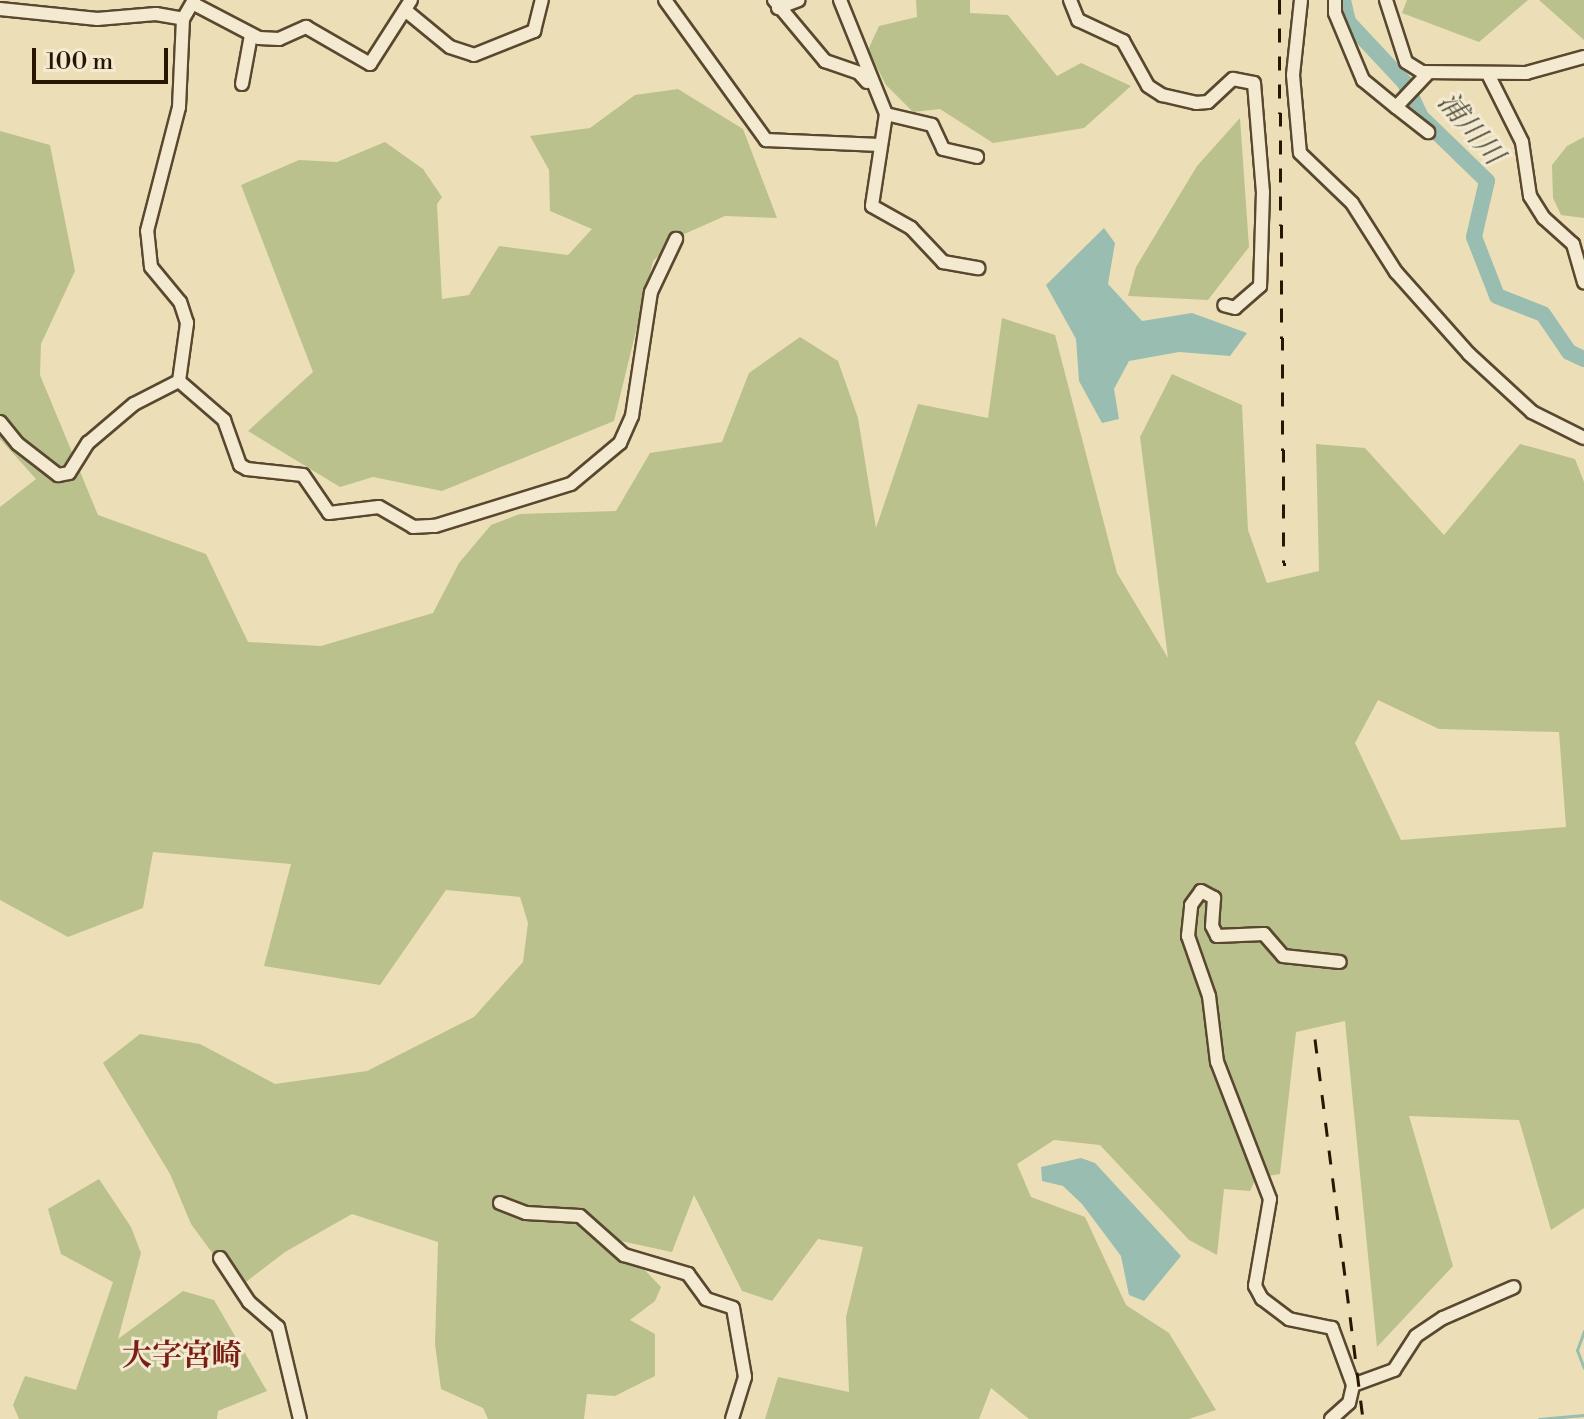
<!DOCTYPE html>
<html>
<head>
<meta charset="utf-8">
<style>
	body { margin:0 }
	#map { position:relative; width:1584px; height:1419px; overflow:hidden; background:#ecdfb8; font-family:"Libre Bodoni","Noto Serif JP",serif }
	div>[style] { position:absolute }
	.green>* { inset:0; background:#bac18d }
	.water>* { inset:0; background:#99bdb0 }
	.stream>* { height:3px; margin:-1.5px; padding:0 1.5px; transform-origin:1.5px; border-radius:1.5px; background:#99bdb0 }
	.river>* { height:16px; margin:-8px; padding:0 8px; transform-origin:8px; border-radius:8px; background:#99bdb0 }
	.roads { filter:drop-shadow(2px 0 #59482f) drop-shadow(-2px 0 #59482f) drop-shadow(0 2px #59482f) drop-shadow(0 -2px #59482f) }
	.minor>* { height:12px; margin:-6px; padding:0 6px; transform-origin:6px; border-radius:6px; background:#f3ead1 }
	.rail>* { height:3px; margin-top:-1.5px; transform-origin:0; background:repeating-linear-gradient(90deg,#281601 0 14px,transparent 0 28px) }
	span { translate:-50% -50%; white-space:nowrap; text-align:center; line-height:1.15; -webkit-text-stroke:6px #f3ead1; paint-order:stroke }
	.water-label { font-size:28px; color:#50503e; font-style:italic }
	.quarter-label { font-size:30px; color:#7a1f14; font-weight:700 }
	.scale { position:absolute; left:32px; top:48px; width:136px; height:36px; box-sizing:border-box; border:4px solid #281601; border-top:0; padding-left:10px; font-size:24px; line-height:28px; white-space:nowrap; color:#281601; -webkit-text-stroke:6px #f3ead1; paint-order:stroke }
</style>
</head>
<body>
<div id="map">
	<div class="green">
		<i style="clip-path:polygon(916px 0,970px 0,970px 13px,1008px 15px,1057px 76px,1081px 63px,1131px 86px,1084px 128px,993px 143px,940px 109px,913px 112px,886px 85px,868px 50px,879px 26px,917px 17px)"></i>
		<i style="clip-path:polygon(1407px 0,1528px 0,1479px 42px,1402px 13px)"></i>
		<i style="clip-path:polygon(1539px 0,1584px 0,1584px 40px)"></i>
		<i style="clip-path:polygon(678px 89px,743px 129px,777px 218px,725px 216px,682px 235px,653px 261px,614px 421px,442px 491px,373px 477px,340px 487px,248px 431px,313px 372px,241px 185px,299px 160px,337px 162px,385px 142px,423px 169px,442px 197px,437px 204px,442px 299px,469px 295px,499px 246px,568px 255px,592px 229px,550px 211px,549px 170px,530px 136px,590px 128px,635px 95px)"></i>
		<i style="clip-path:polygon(1240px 118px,1249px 247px,1208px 300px,1128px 296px,1136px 267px,1197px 166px)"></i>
		<i style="clip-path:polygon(evenodd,0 131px,50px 145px,75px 271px,41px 344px,40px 375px,98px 515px,206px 554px,248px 642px,321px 646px,433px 613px,459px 563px,491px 525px,520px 514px,616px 511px,650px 453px,722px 442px,749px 373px,800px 337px,838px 361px,858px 418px,876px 528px,918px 404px,988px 418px,1002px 318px,1055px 335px,1117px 573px,1168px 658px,1140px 437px,1172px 374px,1242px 405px,1248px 530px,1267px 583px,1319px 571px,1316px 444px,1365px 448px,1444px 535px,1520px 444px,1575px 459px,1584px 482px,1584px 1208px,1551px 1230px,1519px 1120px,1409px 1116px,1453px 1266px,1377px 1347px,1345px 1021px,1296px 1032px,1280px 1174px,1256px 1178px,1250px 1191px,1224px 1189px,1217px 1255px,1189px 1240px,1100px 1145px,1054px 1140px,1017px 1164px,1031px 1197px,1085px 1217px,1126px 1305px,1169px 1333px,1216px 1410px,1189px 1419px,1029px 1419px,991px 1388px,979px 1419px,765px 1419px,778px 1377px,849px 1392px,846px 1317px,863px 1247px,818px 1239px,772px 1301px,742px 1291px,694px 1195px,672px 1252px,616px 1240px,661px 1287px,655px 1301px,630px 1320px,655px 1334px,655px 1376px,615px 1396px,587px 1394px,584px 1419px,488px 1419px,483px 1408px,441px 1389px,435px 1344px,438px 1242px,352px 1214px,285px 1252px,238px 1288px,191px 1224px,170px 1174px,103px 1063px,140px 1034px,200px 1044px,275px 1084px,367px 1071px,474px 1017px,523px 962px,528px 923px,520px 897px,446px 890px,380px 985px,264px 966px,291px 864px,153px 852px,143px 908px,68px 937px,0 900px,0 507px,36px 479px,0 439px,0 131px,1378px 700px,1439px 729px,1559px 732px,1566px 827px,1401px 840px,1355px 743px,1378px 700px)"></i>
		<i style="clip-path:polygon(1584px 137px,1584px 218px,1561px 215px,1553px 198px,1552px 165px,1567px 146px)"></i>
		<i style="clip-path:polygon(99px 1179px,131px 1227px,141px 1253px,118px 1339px,183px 1291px,214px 1300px,267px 1391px,218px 1411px,217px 1419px,19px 1419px,13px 1405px,25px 1376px,76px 1390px,113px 1282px,61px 1254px,48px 1209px)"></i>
	</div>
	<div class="water">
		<i style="clip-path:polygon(1104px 228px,1115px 243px,1108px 284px,1142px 321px,1192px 313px,1247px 333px,1230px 356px,1179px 352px,1129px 361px,1114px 389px,1119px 419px,1102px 423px,1079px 381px,1076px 339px,1046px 285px)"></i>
		<i style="clip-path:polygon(1081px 1158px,1095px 1163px,1181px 1256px,1144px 1301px,1129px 1295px,1121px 1256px,1082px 1204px,1063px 1186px,1042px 1181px,1041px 1167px)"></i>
	</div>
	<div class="stream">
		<i style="left:1584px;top:1331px;width:20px;rotate:110deg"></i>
		<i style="left:1577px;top:1350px;width:19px;rotate:69deg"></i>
		<i style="left:1539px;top:1419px;width:45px;rotate:-5.1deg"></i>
	</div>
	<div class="river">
		<i style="left:1343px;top:0;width:23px;rotate:77deg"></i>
		<i style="left:1348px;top:22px;width:83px;rotate:46.9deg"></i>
		<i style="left:1405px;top:83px;width:38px;rotate:65deg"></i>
		<i style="left:1421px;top:117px;width:92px;rotate:44.1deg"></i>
		<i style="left:1487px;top:181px;width:57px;rotate:103.1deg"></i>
		<i style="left:1474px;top:237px;width:63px;rotate:68.7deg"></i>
		<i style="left:1497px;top:296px;width:49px;rotate:21.4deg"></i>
		<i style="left:1543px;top:314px;width:46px;rotate:55.6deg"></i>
		<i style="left:1569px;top:352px;width:17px;rotate:25deg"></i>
	</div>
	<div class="roads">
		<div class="minor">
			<i style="left:665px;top:0;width:173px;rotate:54.2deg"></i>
			<i style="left:766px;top:140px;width:114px;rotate:2.5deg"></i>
			<i style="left:774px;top:0;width:80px;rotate:50.1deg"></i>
			<i style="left:825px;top:61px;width:36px;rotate:19deg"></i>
			<i style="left:859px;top:73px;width:12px;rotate:48deg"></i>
			<i style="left:840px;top:0;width:123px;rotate:68deg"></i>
			<i style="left:886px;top:114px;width:93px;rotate:98.7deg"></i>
			<i style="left:872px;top:206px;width:45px;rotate:29.4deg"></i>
			<i style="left:911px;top:228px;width:47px;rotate:46.7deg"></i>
			<i style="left:943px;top:262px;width:36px;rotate:10deg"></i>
			<i style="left:1070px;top:0;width:22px;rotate:68deg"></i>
			<i style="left:1078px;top:20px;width:50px;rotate:25deg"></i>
			<i style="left:1123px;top:41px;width:51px;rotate:60.9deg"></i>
			<i style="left:1148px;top:86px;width:17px;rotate:33deg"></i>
			<i style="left:1162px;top:95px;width:35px;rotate:13deg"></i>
			<i style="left:1196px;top:103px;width:12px;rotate:-5deg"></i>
			<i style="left:1208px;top:102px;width:34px;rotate:-43deg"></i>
			<i style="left:1233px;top:79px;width:21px;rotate:11deg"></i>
			<i style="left:1254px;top:83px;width:109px;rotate:85.3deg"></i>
			<i style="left:1263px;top:192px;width:94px;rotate:91.8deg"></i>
			<i style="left:1260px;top:286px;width:33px;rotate:139deg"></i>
			<i style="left:1235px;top:308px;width:11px;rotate:-165deg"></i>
			<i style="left:1301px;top:0;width:75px;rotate:96.1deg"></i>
			<i style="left:1293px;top:75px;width:78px;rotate:84.9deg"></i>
			<i style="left:1300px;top:153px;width:72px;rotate:43.9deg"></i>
			<i style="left:1352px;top:203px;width:82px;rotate:57.5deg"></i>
			<i style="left:1396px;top:272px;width:110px;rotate:48.3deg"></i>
			<i style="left:1469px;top:354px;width:86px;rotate:42.6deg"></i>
			<i style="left:1532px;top:412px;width:58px;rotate:26.6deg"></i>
			<i style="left:1335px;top:0;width:13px;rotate:90deg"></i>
			<i style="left:1335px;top:13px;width:73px;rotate:67.3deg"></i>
			<i style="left:1363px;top:80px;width:43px;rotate:39.3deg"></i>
			<i style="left:1396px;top:107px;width:47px;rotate:-46.7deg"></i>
			<i style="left:1386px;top:0;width:65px;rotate:72.1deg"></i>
			<i style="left:1406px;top:62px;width:19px;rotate:32deg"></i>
			<i style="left:1422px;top:72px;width:104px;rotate:0.6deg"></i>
			<i style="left:1526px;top:73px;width:60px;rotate:-15.4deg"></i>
			<i style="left:194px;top:4px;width:73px;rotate:27.6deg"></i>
			<i style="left:259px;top:38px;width:20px;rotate:3deg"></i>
			<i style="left:279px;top:39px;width:30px;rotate:-24deg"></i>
			<i style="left:306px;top:27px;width:74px;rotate:30deg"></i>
			<i style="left:370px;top:64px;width:76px;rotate:-57.4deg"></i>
			<i style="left:778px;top:8px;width:22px;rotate:-21deg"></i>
			<i style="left:0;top:9px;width:98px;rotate:5.9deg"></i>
			<i style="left:97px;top:19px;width:59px;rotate:-4.8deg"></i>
			<i style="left:156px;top:14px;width:27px;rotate:10deg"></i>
			<i style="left:405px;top:10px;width:58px;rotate:39.4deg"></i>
			<i style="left:450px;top:47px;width:25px;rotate:18deg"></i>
			<i style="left:474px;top:55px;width:65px;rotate:-21.8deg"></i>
			<i style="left:534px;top:31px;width:32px;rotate:-76deg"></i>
			<i style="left:1488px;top:74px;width:76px;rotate:63.4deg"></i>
			<i style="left:1522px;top:142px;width:55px;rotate:81.6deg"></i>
			<i style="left:1530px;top:196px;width:26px;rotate:58deg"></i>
			<i style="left:1544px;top:218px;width:39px;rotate:42deg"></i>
			<i style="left:1573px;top:244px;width:40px;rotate:74deg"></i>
			<i style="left:242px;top:84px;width:50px;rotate:-79.6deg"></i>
			<i style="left:1396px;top:107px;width:41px;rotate:38deg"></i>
			<i style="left:886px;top:114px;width:47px;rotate:13.4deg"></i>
			<i style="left:932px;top:125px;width:26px;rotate:65deg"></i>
			<i style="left:943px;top:149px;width:35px;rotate:13deg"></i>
			<i style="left:179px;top:381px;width:59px;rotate:-82.1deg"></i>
			<i style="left:187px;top:323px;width:22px;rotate:-108deg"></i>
			<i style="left:180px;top:302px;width:45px;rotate:-129.6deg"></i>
			<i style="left:151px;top:267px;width:36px;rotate:-96deg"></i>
			<i style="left:147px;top:231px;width:128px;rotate:-75.5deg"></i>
			<i style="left:179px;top:107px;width:88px;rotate:-87.4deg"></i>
			<i style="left:183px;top:19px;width:22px;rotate:-60deg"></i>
			<i style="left:0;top:422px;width:28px;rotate:51deg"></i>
			<i style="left:18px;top:444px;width:51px;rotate:37.8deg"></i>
			<i style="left:58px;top:475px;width:11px;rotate:-10deg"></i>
			<i style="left:69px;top:473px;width:36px;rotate:-58deg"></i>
			<i style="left:88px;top:443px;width:60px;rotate:-40.3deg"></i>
			<i style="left:134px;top:404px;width:51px;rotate:-27.1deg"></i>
			<i style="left:179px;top:381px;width:60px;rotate:40.9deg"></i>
			<i style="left:224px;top:420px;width:48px;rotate:70.4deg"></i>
			<i style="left:240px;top:465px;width:8px;rotate:30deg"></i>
			<i style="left:247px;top:469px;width:56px;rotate:6.1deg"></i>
			<i style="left:303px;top:475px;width:46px;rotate:55.6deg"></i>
			<i style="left:329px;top:513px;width:50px;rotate:-6.8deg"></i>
			<i style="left:379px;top:507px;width:39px;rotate:30deg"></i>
			<i style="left:413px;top:527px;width:22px;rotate:-3deg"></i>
			<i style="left:435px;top:526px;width:142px;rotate:-17.2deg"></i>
			<i style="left:571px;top:484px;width:64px;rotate:-39.9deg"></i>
			<i style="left:620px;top:443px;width:30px;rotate:-66deg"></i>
			<i style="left:632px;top:416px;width:125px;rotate:-81.3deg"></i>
			<i style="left:651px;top:292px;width:59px;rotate:-64.7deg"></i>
			<i style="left:500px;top:1203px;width:28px;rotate:21deg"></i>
			<i style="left:526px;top:1213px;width:54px;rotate:3.2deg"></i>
			<i style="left:580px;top:1216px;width:59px;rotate:41.6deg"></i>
			<i style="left:624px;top:1255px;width:67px;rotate:16.5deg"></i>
			<i style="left:688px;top:1274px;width:31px;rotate:54deg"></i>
			<i style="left:706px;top:1299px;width:28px;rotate:18deg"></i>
			<i style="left:733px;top:1308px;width:70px;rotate:80.1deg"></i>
			<i style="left:745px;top:1377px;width:44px;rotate:107.2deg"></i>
			<i style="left:220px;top:1258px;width:53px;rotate:56.6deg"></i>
			<i style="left:249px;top:1302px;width:38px;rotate:41deg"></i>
			<i style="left:278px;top:1327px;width:95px;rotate:76.6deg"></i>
			<i style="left:1353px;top:1385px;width:44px;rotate:-20.1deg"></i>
			<i style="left:1394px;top:1370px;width:40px;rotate:-57.1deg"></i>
			<i style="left:1416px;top:1336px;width:32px;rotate:-34deg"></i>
			<i style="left:1443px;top:1318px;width:77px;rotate:-23.6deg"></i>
			<i style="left:1331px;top:1419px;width:24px;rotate:-42deg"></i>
			<i style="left:1349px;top:1403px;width:18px;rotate:-77deg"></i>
			<i style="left:1353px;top:1385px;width:61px;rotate:-110.2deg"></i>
			<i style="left:1332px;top:1328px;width:44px;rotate:-168.2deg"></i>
			<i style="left:1289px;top:1319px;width:34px;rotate:-143deg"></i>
			<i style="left:1262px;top:1299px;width:15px;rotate:-118deg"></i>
			<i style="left:1255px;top:1286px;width:88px;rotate:-80.2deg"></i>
			<i style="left:1270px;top:1199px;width:147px;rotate:-111.1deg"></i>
			<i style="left:1217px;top:1062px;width:66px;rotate:-96.9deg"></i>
			<i style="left:1209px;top:996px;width:64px;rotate:-109.3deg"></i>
			<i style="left:1188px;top:936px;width:31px;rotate:-84deg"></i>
			<i style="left:1191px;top:905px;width:17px;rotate:-54deg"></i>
			<i style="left:1201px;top:891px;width:15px;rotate:28deg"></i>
			<i style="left:1214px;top:898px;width:28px;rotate:94deg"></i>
			<i style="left:1212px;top:926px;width:11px;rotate:63deg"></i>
			<i style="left:1217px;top:936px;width:47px;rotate:-2.4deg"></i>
			<i style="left:1264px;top:934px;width:29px;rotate:49deg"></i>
			<i style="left:1283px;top:956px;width:57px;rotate:6deg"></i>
		</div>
	</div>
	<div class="rail">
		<i style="left:1279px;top:0;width:566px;rotate:89.49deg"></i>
		<i style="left:1315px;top:1039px;width:383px;rotate:82.8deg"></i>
	</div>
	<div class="water-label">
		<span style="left:1470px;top:129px;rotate:50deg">浦川川</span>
	</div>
	<div class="quarter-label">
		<span style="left:182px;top:1356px">大字宮崎</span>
	</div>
	<div class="scale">100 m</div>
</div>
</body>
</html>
